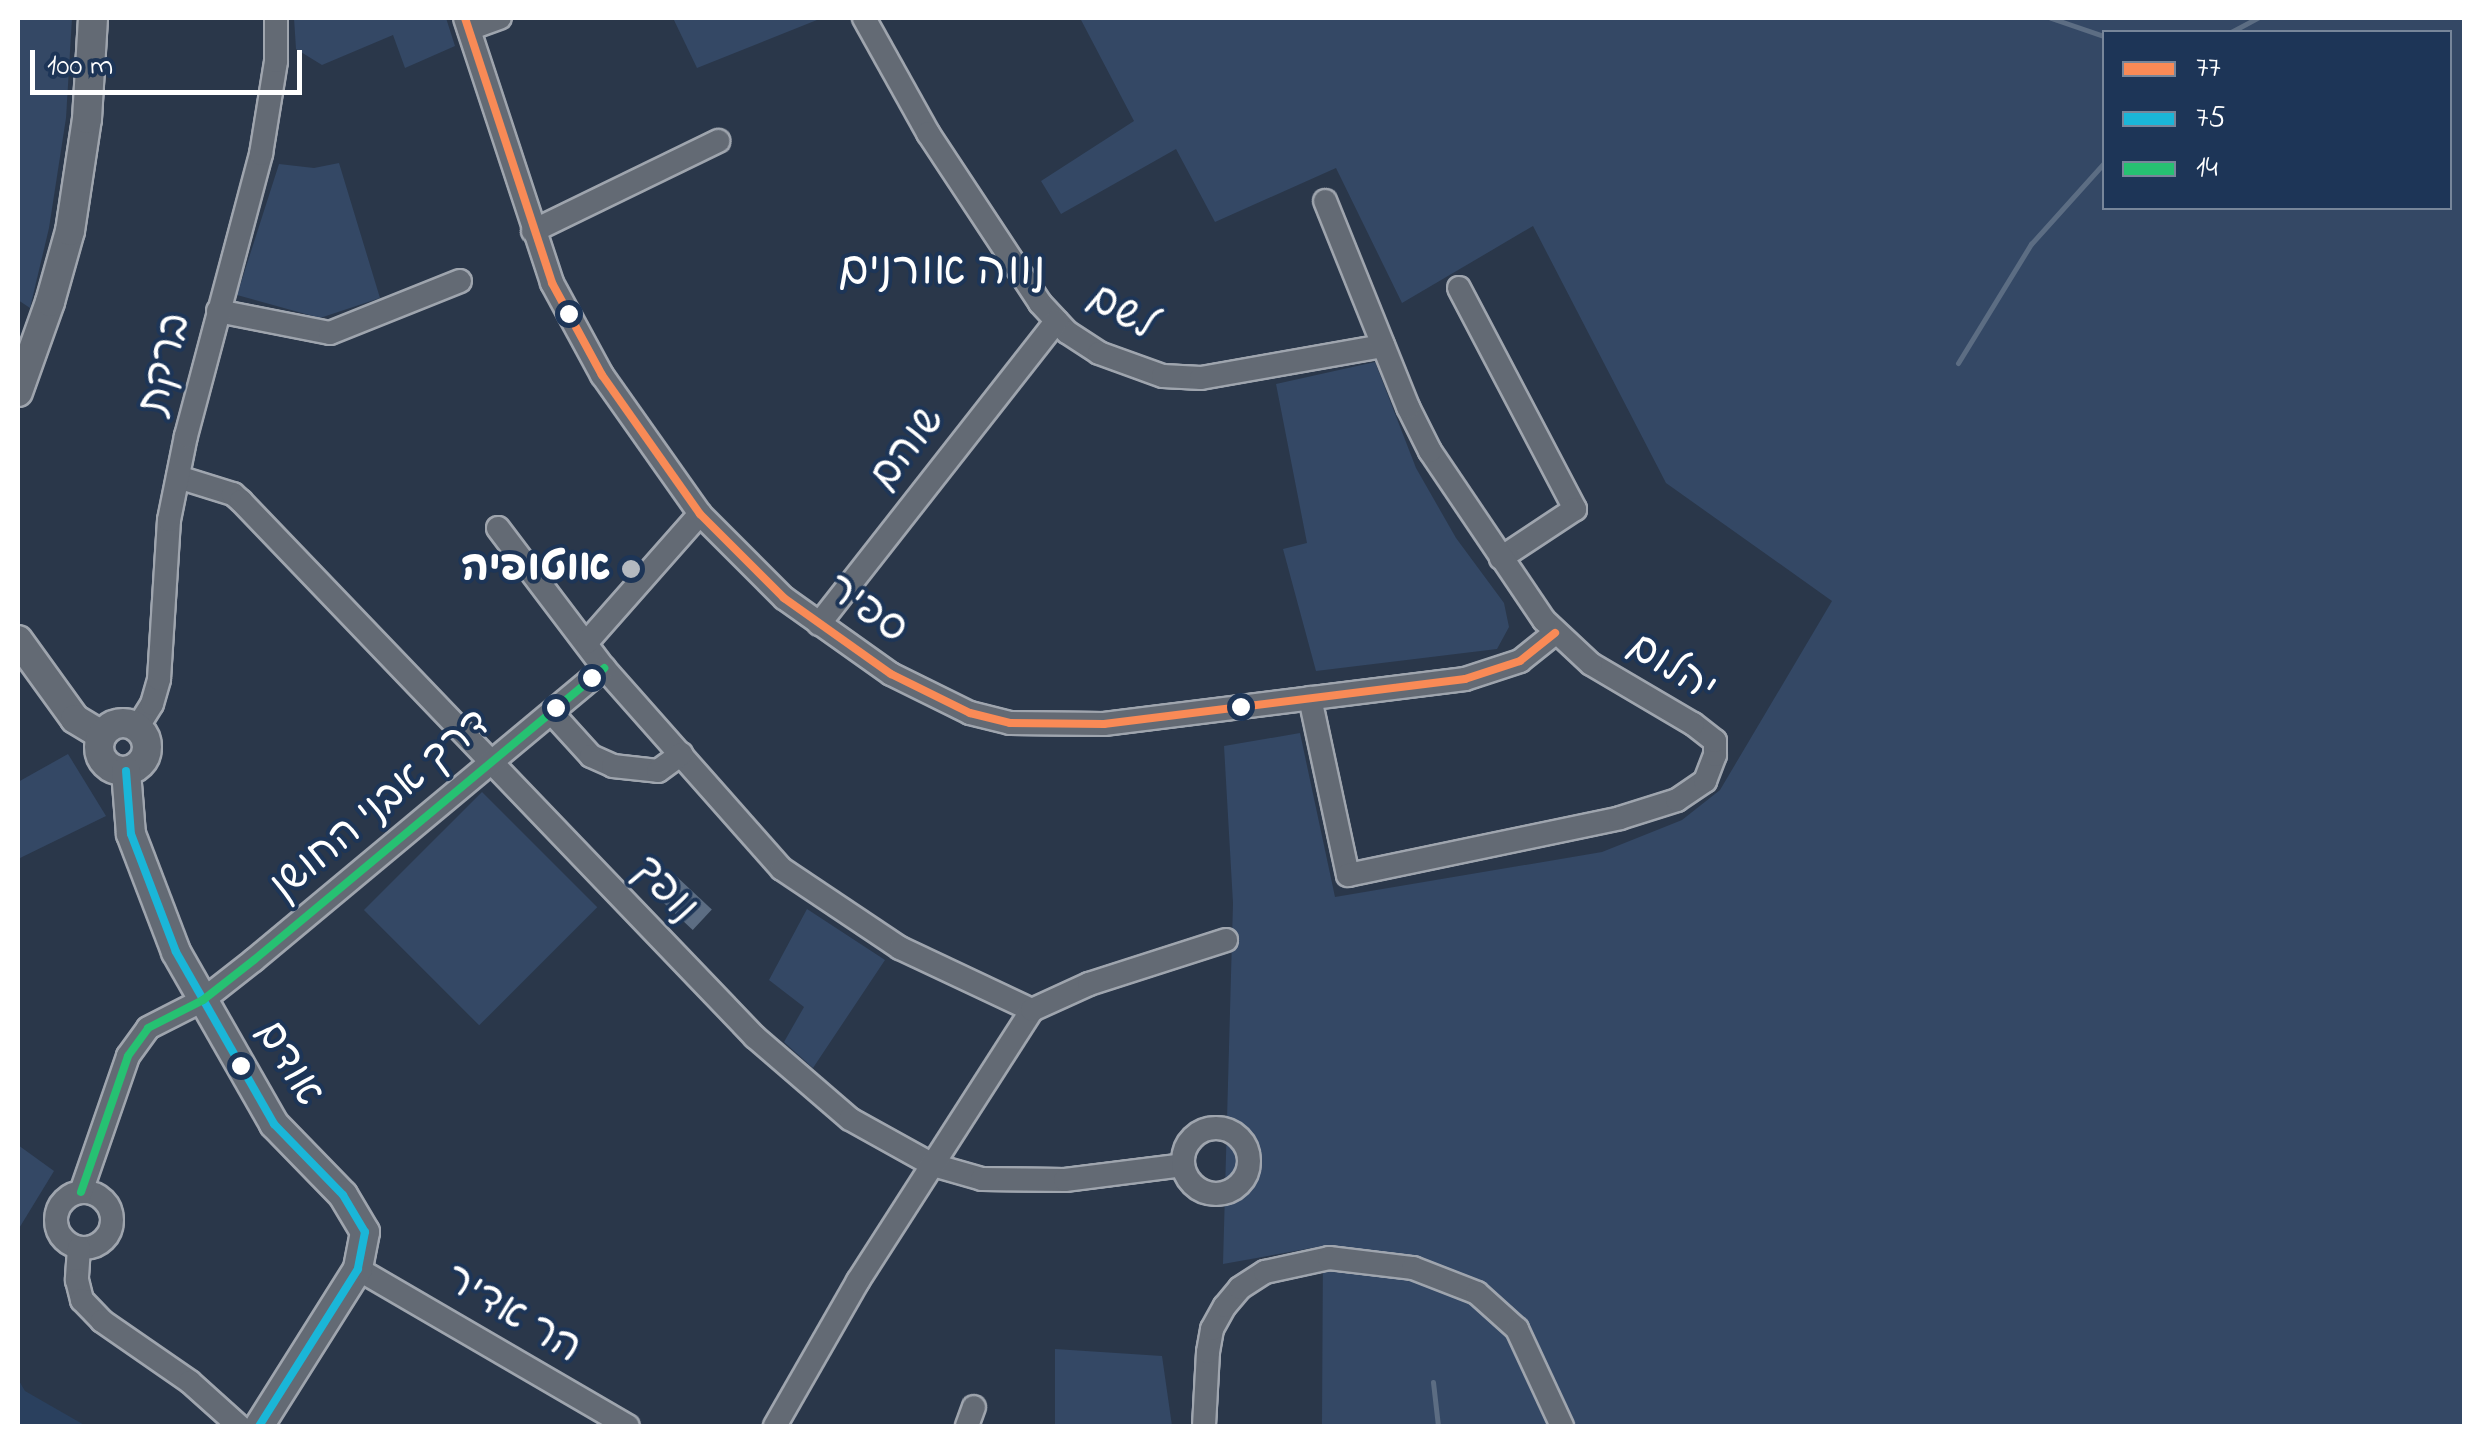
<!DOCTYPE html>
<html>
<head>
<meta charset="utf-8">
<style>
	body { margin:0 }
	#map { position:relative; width:2482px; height:1444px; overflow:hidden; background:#2a374a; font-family:"Indie Flower","Playpen Sans Hebrew",sans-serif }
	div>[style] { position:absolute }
	.built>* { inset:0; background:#2a405e }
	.green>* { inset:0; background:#344865; transform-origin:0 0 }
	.water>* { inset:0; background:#5c6d83; transform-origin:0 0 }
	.stream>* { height:5px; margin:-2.5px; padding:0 2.5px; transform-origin:2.5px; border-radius:2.5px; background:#5c6d83 }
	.roads { filter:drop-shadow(2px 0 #9fa5ae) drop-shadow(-2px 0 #9fa5ae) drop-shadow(0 2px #9fa5ae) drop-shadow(0 -2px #9fa5ae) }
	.minor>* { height:22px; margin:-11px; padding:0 11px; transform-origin:11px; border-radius:11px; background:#636a74 }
	.minor>.ring { margin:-11px; padding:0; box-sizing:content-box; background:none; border:22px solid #636a74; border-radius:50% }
	.tertiary>* { height:28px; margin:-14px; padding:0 14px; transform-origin:14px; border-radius:14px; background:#636a74 }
	.tertiary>.ring { margin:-14px; padding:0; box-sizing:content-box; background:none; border:28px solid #636a74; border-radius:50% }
	.bus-1>* { height:8px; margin:-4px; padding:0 4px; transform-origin:4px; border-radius:4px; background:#f98a56 }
	.bus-2>* { height:8px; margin:-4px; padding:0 4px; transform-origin:4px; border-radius:4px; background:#1ab6d8 }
	.bus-3>* { height:8px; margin:-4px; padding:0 4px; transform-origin:4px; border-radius:4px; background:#26c172 }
	.dots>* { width:28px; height:28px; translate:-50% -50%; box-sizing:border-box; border:5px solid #1d3557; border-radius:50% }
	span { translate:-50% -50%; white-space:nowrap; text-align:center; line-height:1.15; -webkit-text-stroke:8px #1d3557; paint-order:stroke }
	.street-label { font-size:42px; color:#fff }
	.poi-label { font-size:42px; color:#fff; font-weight:700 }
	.right { translate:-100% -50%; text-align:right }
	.neighbourhood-label { font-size:45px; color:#fff }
	.frame { position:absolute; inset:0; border:20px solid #fff; pointer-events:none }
	.legend { position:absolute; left:2102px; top:30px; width:350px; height:180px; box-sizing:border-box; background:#1d3557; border:2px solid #77869a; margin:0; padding:12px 18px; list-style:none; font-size:30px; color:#fff }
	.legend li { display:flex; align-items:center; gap:20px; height:50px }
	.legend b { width:50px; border:2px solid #77869a }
	.scale { position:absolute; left:30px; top:50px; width:272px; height:45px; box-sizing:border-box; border:5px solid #fff; border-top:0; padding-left:12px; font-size:30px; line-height:35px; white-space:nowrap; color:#fff; -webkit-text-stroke:8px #1d3557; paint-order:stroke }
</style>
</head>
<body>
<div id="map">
	<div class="built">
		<i style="clip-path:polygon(18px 1379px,25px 1391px,86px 1426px,18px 1426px)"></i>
	</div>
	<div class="green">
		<i style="clip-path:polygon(18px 18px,72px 18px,66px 118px,49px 228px,30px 308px,18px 300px)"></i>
		<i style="clip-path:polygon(294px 18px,446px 18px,455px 46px,405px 68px,393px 35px,322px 65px,296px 49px)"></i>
		<i style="clip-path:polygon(673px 18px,822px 18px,697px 68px)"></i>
		<i style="clip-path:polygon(evenodd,1080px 18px,2464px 18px,2464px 1426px,1322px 1426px,1323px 1246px,1223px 1264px,1233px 903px,1224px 746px,1300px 733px,1335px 897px,1602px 852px,1682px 820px,1720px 790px,1832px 601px,1666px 483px,1533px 226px,1402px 303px,1336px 168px,1215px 222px,1176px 149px,1061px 214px,1041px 181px,1134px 121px,1080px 18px,2104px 32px,2450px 32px,2450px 208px,2104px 208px,2104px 32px)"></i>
		<i style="clip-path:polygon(339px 163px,380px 298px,320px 318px,237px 295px,279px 164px,314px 168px)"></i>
		<i style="clip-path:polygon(1375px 362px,1416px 468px,1456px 538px,1504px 603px,1509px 627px,1497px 649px,1316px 671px,1283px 549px,1307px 543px,1276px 384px)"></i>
		<i style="clip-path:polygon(68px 754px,106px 816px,18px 859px,18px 782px)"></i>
		<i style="left:482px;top:792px;width:163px;height:167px;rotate:45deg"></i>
		<i style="clip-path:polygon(807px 909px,885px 960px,813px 1068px,784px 1042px,804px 1007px,769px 980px)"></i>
		<i style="clip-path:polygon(18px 1145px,54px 1171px,18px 1230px)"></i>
		<i style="clip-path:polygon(1055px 1349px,1162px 1356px,1172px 1426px,1055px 1426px)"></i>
	</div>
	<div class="water">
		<i style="left:676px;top:876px;width:49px;height:28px;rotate:43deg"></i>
	</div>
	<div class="stream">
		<i style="left:2051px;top:18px;width:56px;rotate:18.8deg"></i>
		<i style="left:2231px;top:32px;width:30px;rotate:-28deg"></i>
		<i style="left:1958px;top:363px;width:140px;rotate:-58.5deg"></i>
		<i style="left:2031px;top:244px;width:109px;rotate:-48deg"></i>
		<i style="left:1433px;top:1382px;width:44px;rotate:83.5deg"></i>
	</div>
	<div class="roads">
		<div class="minor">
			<i style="left:465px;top:18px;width:279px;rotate:71.8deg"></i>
			<i style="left:552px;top:283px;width:105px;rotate:61.5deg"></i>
			<i style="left:602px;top:375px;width:170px;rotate:54.8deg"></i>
			<i style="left:700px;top:514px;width:119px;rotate:45deg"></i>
			<i style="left:784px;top:598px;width:131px;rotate:35.4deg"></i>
			<i style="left:891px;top:674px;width:88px;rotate:26.3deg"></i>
			<i style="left:970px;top:713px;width:41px;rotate:14deg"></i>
			<i style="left:1010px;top:723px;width:94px;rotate:0.6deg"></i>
			<i style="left:1104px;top:724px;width:364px;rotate:-7.1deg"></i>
			<i style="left:1465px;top:679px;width:58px;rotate:-18.1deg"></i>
			<i style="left:1520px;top:661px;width:45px;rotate:-38.7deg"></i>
			<i style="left:864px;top:18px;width:132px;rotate:60.9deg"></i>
			<i style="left:928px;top:133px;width:204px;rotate:56.6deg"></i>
			<i style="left:1040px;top:303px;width:40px;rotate:47deg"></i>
			<i style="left:1067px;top:332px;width:38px;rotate:33deg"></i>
			<i style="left:1099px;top:353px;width:68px;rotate:19.8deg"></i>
			<i style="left:1163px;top:376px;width:38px;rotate:3deg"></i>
			<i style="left:1201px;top:378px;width:185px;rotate:-10deg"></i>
			<i style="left:469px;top:29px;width:33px;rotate:-20deg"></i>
			<i style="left:533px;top:231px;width:206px;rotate:-25.9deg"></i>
			<i style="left:1459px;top:288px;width:250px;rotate:62.3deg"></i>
			<i style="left:1575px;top:509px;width:89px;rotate:146.5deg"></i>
			<i style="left:218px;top:311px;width:114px;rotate:11.1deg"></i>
			<i style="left:330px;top:333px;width:140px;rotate:-21.8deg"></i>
			<i style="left:178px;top:477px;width:58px;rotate:17.2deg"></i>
			<i style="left:233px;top:494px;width:11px;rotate:41deg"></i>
			<i style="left:241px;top:501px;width:743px;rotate:46.2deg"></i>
			<i style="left:755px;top:1037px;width:125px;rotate:40.8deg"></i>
			<i style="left:850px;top:1119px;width:95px;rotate:29deg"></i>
			<i style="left:933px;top:1165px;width:51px;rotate:15.9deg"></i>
			<i style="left:982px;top:1179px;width:83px;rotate:0.7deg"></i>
			<i style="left:1065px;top:1180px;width:119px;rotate:-7.2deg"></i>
			<i style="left:498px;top:528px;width:176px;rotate:52.9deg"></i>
			<i style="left:604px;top:668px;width:268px;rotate:48.5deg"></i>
			<i style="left:782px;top:869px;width:142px;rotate:33.8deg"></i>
			<i style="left:900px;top:948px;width:146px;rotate:25.2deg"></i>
			<i style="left:819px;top:624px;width:385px;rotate:-51.9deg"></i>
			<i style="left:587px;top:642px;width:171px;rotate:-48.6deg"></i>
			<i style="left:1310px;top:698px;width:181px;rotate:77.9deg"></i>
			<i style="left:1348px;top:875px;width:278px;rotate:-11.8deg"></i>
			<i style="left:1620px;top:818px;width:60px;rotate:-17.5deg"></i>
			<i style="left:1677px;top:800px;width:34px;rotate:-34deg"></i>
			<i style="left:1705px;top:781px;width:28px;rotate:-69deg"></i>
			<i style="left:1715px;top:755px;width:14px;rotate:-90deg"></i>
			<i style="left:1715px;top:741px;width:28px;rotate:-142deg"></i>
			<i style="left:1693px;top:724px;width:118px;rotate:-149.5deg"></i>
			<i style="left:1591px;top:664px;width:64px;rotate:-136.9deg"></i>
			<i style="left:1544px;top:620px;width:204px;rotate:-124deg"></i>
			<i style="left:1430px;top:451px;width:49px;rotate:-116.6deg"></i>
			<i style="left:1408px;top:407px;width:222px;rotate:-111.9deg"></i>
			<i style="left:552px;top:713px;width:58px;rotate:47.8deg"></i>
			<i style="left:591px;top:756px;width:24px;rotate:24deg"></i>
			<i style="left:613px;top:766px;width:45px;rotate:6.3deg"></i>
			<i style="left:658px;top:771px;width:29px;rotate:-36deg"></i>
			<i style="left:137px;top:728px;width:28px;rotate:-58deg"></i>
			<i style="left:152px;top:704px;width:26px;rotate:-74deg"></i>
			<i style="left:159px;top:679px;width:159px;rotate:-86.4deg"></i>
			<i style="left:169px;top:520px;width:86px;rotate:-78.6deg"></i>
			<i style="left:186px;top:436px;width:292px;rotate:-75.1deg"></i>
			<i style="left:261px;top:154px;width:94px;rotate:-80.8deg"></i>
			<i style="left:276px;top:61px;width:43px;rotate:-90deg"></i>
			<i class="ring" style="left:1183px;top:1128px;width:44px;height:44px"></i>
			<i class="ring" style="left:56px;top:1192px;width:34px;height:34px"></i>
			<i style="left:81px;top:1192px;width:144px;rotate:-70.9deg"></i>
			<i style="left:128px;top:1056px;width:34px;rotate:-54deg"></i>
			<i style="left:148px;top:1028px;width:62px;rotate:-27deg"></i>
			<i style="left:203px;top:1000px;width:65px;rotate:-38.1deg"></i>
			<i style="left:254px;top:960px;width:456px;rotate:-39.8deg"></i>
			<i style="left:79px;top:1248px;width:32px;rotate:94deg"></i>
			<i style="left:77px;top:1280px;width:21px;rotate:76deg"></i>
			<i style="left:82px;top:1300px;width:29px;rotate:46deg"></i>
			<i style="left:102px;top:1321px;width:107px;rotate:34.7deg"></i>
			<i style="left:190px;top:1382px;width:66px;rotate:41.9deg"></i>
			<i style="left:358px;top:1269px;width:312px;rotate:30.2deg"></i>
			<i style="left:775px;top:1426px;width:167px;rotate:-60.2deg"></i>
			<i style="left:858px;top:1281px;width:322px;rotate:-57.3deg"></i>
			<i style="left:1032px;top:1010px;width:63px;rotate:-24.5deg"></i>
			<i style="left:1089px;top:984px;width:144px;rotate:-17.8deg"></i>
			<i style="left:967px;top:1426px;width:20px;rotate:-70deg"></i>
			<i style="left:1204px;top:1426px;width:74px;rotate:-86.9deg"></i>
			<i style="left:1208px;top:1352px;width:23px;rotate:-80deg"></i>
			<i style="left:1212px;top:1329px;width:26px;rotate:-61deg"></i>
			<i style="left:1225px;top:1306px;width:23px;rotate:-50deg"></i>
			<i style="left:1240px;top:1288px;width:30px;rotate:-33deg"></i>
			<i style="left:1265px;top:1272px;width:66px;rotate:-12.3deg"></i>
			<i style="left:1329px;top:1258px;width:85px;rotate:6.8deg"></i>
			<i style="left:1413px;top:1268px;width:69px;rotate:21.3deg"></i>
			<i style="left:1477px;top:1293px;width:54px;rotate:42deg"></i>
			<i style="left:1517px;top:1329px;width:107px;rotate:65.1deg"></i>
		</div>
		<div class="tertiary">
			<i style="left:18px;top:392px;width:96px;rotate:-70.4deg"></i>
			<i style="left:50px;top:302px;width:74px;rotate:-74.3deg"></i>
			<i style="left:70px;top:231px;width:113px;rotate:-81.4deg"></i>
			<i style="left:87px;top:119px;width:101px;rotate:-86.6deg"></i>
			<i style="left:18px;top:640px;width:97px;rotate:54.2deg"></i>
			<i style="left:75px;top:719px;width:31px;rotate:31deg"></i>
			<i class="ring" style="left:99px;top:723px;width:20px;height:20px"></i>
			<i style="left:126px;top:771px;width:63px;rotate:85.5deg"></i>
			<i style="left:131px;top:834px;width:126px;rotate:69.1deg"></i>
			<i style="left:176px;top:952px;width:198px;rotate:60.3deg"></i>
			<i style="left:274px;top:1124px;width:99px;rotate:45.8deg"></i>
			<i style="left:343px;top:1195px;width:43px;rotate:59.3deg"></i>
			<i style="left:365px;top:1232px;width:38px;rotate:101deg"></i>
			<i style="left:358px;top:1269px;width:186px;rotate:122.2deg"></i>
		</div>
	</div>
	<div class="bus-1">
		<i style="left:465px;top:18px;width:279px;rotate:71.8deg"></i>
		<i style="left:552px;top:283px;width:105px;rotate:61.5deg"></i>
		<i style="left:602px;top:375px;width:170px;rotate:54.8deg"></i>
		<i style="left:700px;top:514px;width:119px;rotate:45deg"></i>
		<i style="left:784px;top:598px;width:131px;rotate:35.4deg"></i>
		<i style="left:891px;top:674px;width:88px;rotate:26.3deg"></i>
		<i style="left:970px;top:713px;width:41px;rotate:14deg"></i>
		<i style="left:1010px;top:723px;width:94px;rotate:0.6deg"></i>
		<i style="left:1104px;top:724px;width:364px;rotate:-7.1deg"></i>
		<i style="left:1465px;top:679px;width:58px;rotate:-18.1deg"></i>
		<i style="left:1520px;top:661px;width:45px;rotate:-38.7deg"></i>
	</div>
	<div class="bus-2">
		<i style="left:126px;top:771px;width:63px;rotate:85.5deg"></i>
		<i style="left:131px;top:834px;width:126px;rotate:69.1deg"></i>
		<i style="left:176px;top:952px;width:198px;rotate:60.3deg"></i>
		<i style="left:274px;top:1124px;width:99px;rotate:45.8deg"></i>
		<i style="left:343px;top:1195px;width:43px;rotate:59.3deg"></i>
		<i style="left:365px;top:1232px;width:38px;rotate:101deg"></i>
		<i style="left:358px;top:1269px;width:186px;rotate:122.2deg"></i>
	</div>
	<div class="bus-3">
		<i style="left:81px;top:1192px;width:144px;rotate:-70.9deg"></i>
		<i style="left:128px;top:1056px;width:34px;rotate:-54deg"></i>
		<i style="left:148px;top:1028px;width:62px;rotate:-27deg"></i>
		<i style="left:203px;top:1000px;width:65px;rotate:-38.1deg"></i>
		<i style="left:254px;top:960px;width:456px;rotate:-39.8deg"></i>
	</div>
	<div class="dots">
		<i style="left:569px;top:314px;background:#fff"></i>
		<i style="left:631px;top:569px;background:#b4b9c0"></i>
		<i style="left:592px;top:678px;background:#fff"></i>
		<i style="left:1241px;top:707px;background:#fff"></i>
		<i style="left:556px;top:708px;background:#fff"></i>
		<i style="left:241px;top:1066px;background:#fff"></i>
	</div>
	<div class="street-label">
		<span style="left:1121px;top:313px;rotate:30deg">לשם</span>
		<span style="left:166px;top:364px;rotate:-76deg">ברקת</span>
		<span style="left:908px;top:449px;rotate:-52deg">שוהם</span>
		<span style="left:866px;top:610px;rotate:35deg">ספיר</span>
		<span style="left:1671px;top:669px;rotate:32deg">יהלום</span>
		<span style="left:381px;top:806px;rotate:-40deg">דרך אבני החושן</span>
		<span style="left:664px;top:890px;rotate:46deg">נופך</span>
		<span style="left:288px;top:1064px;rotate:59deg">אודם</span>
		<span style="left:512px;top:1315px;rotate:31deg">הר אדיר</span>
	</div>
	<div class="poi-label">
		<span class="right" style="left:611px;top:569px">אוטופיה</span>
	</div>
	<div class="neighbourhood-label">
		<span style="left:942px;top:273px">נווה אורנים</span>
	</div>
	<div class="frame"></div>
	<ul class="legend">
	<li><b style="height:12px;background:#f98a56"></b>77</li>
	<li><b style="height:12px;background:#1ab6d8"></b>75</li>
	<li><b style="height:12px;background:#26c172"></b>14</li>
	</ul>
	<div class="scale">100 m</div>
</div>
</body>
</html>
